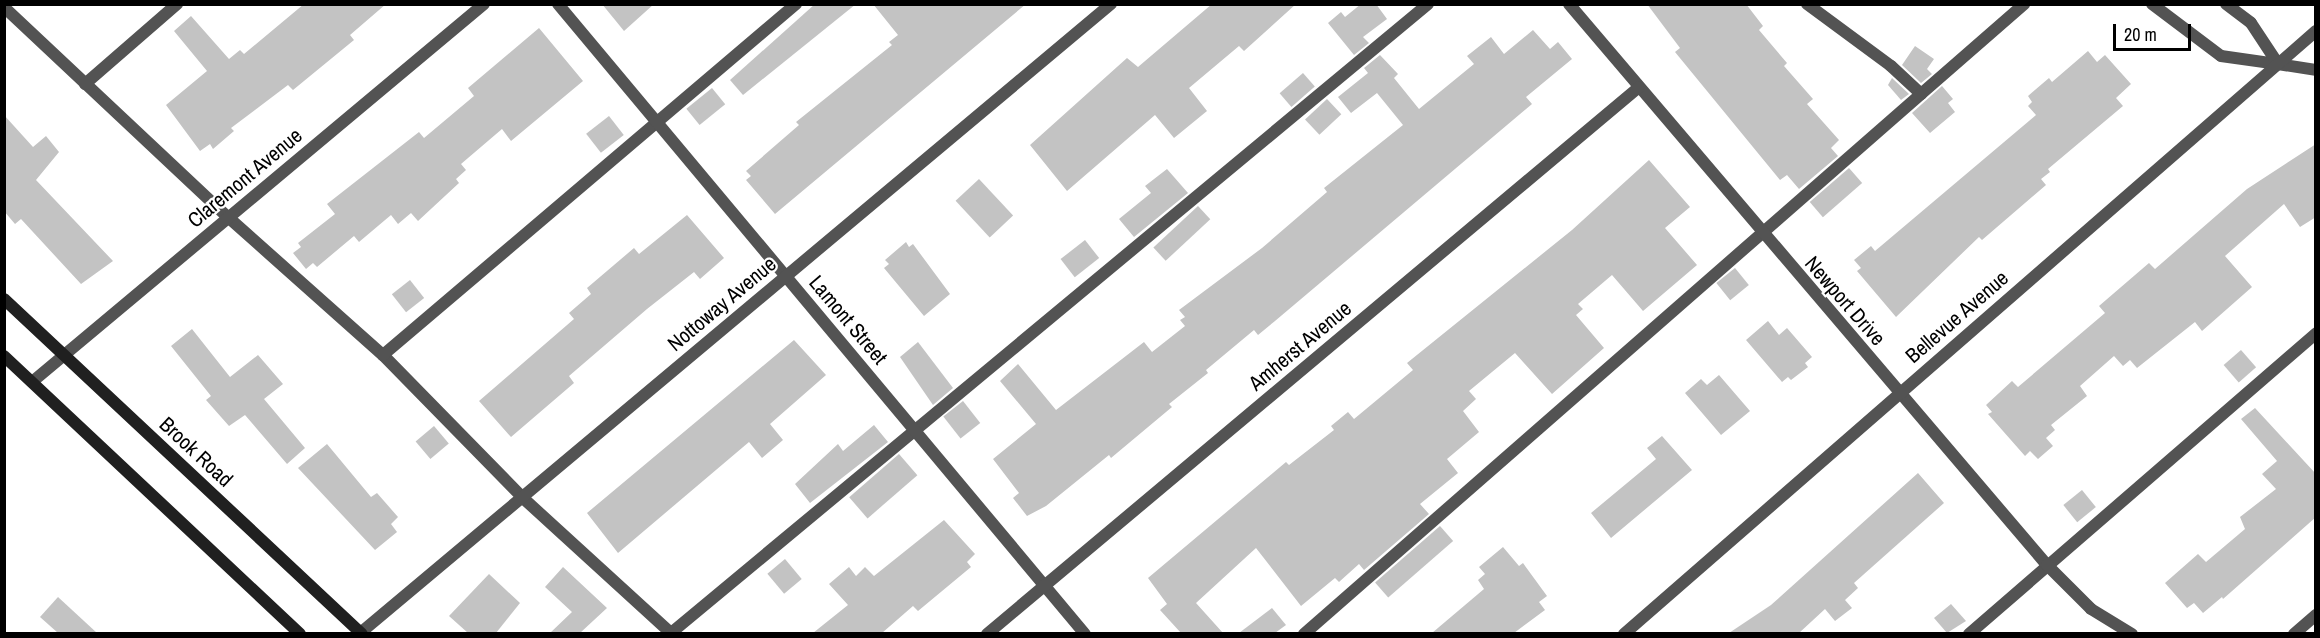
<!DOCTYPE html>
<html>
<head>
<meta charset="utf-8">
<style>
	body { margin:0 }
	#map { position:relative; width:2320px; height:638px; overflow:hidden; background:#fff; font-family:"Archivo Narrow",sans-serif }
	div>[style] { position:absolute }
	.building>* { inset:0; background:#c3c3c3; transform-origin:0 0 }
	.service>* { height:12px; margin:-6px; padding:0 6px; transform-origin:6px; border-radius:6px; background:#535353 }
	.minor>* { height:12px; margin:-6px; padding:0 6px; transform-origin:6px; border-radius:6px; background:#535353 }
	.tertiary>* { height:12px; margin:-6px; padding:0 6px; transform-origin:6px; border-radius:6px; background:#535353 }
	.secondary>* { height:12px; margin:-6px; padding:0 6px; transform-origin:6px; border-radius:6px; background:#202020 }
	span { translate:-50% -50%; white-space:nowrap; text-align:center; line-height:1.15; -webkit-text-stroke:4.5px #fff; paint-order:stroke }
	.street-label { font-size:21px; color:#000 }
	.frame { position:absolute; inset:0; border:6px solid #000; pointer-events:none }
	.scale { position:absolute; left:2113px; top:24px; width:78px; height:27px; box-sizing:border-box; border:3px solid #000; border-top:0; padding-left:8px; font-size:18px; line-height:21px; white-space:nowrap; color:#000; -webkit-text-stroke:4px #fff; paint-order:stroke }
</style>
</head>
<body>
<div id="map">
	<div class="building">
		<i style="clip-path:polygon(304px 4px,386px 4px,350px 35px,354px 40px,293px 90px,288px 85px,231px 128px,234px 131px,213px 149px,210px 144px,200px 151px,166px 105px,207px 71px,174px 31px,191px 16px,229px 59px,240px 50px,244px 54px)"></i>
		<i style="clip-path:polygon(602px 4px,654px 4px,624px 31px)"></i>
		<i style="clip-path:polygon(815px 4px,856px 4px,743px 95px,730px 80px)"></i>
		<i style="clip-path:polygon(873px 4px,1026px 4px,775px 214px,746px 180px,751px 176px,746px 171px,799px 125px,796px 122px,892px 45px,889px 42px,898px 35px)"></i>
		<i style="clip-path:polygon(1212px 4px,1296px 4px,1244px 51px,1239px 46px,1189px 88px,1207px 111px,1174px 138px,1155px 115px,1067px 191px,1030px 145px,1127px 58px,1138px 67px)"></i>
		<i style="clip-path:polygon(1361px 4px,1376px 4px,1387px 19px,1363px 37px,1369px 43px,1354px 55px,1328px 23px,1341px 12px,1345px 17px)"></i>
		<i style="clip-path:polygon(1647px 4px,1746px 4px,1763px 26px,1759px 30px,1787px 63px,1784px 66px,1813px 99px,1807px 104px,1839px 140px,1831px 148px,1838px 156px,1799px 189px,1787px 175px,1780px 180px,1675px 52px,1680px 48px)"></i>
		<i style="clip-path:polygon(539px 28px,583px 81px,511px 141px,502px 129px,461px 164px,466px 170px,456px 179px,459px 183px,418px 221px,411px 213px,398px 224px,391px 215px,359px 242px,354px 236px,317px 267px,313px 263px,306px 269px,293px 253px,301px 247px,298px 243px,335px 214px,327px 204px,419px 132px,424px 138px,474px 96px,468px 88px)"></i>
		<i style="clip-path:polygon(1533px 30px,1550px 49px,1558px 42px,1572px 59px,1526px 97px,1532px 104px,1275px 321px,1258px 335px,1254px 330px,1206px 370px,1208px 373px,1169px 404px,1172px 407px,1111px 458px,1109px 455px,1046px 506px,1027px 516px,1013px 498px,1019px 493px,993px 459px,1036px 424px,1000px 381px,1018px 364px,1056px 410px,1144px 342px,1152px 352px,1185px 326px,1180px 320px,1185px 317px,1179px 310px,1262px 248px,1327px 192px,1324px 188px,1403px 125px,1377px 93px,1351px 113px,1338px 97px,1368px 73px,1364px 68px,1380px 55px,1398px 74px,1394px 78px,1419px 109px,1474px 64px,1467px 56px,1491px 37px,1504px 54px)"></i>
		<i style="clip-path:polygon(1915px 46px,1934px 59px,1927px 69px,1932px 74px,1921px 83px,1902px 65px)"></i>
		<i style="clip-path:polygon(2088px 51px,2097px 62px,2105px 55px,2131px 84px,2116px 98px,2123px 106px,2048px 169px,2050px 172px,2041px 179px,2046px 185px,1982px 240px,1979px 237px,1896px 317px,1857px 271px,1861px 268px,1854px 260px,1871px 246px,1875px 251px,2036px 115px,2028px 106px,2032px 102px,2028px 96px,2049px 78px,2052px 82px)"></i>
		<i style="left:1303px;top:73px;width:18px;height:31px;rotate:49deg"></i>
		<i style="clip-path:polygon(1892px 78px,1909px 94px,1901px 100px,1888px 85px)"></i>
		<i style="clip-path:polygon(1942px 86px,1953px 99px,1948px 103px,1955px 112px,1930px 133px,1912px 113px)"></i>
		<i style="left:712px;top:88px;width:21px;height:33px;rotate:51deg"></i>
		<i style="left:1327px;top:99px;width:21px;height:30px;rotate:47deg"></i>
		<i style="clip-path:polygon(4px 115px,33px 147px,46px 136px,59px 152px,36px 180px,113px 261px,81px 284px,21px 219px,15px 224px,4px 211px)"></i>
		<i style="left:609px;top:116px;width:24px;height:29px;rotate:52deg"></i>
		<i style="clip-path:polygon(2316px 144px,2316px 217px,2300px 227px,2284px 204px,2225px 256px,2252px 287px,2202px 331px,2195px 322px,2137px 368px,2130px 360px,2123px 366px,2114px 356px,2080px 386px,2087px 396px,2051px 425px,2055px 430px,2046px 438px,2053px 446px,2038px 459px,2030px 451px,2025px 456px,1988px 414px,1992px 412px,1986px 405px,2012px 381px,2018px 387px,2105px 313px,2099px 306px,2149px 263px,2155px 269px,2247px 189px)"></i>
		<i style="clip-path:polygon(1649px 160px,1690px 207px,1665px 228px,1697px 265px,1643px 311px,1612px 275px,1578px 304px,1583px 309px,1576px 315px,1604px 348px,1552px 394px,1515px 353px,1469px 391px,1476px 399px,1463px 411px,1479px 432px,1447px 459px,1458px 473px,1420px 504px,1429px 514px,1364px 570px,1359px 564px,1339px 582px,1335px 578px,1301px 606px,1256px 548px,1196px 603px,1223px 633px,1181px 633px,1160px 610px,1167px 604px,1148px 578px,1286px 462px,1289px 465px,1334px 430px,1331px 426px,1348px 412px,1354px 419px,1413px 370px,1407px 363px,1572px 230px)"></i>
		<i style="left:1849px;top:168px;width:20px;height:52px;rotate:49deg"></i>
		<i style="clip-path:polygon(1167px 169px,1188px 193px,1134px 237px,1119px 219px,1151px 193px,1145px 186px)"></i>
		<i style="left:979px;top:179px;width:50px;height:32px;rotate:47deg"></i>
		<i style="left:1198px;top:206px;width:18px;height:61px;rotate:47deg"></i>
		<i style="clip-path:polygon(687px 215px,724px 258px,700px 279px,694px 272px,647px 309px,569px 376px,574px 383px,511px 437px,479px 401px,574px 319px,569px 313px,591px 294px,587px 288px,634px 248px,639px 254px)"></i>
		<i style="left:1085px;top:240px;width:23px;height:31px;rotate:52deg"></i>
		<i style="clip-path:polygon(906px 242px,909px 247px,913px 244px,950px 294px,924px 316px,884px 268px,889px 264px,885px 260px)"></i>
		<i style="left:1735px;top:268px;width:22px;height:24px;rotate:51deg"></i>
		<i style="left:410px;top:280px;width:23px;height:23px;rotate:52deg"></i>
		<i style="clip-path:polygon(1768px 321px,1779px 335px,1787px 328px,1812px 357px,1805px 363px,1808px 367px,1791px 380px,1788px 377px,1782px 382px,1746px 340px)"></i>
		<i style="clip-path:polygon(192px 329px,230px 377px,258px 355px,283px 384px,264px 399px,305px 448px,287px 464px,245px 415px,229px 426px,206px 400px,211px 396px,171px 346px)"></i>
		<i style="clip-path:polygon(794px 340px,826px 375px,770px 424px,783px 440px,762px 458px,749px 442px,618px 553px,587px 513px)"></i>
		<i style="clip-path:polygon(918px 342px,953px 388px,933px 405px,900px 357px)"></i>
		<i style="left:2241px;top:350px;width:23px;height:23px;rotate:49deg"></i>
		<i style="clip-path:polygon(1719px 375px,1750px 411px,1721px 435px,1685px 393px,1701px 379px,1707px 385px)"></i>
		<i style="left:963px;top:401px;width:28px;height:25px;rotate:52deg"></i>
		<i style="clip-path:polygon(2255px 408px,2316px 474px,2316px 517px,2223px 599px,2222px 597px,2203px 613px,2194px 603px,2187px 608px,2165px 583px,2198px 554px,2206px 562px,2245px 529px,2240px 517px,2276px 489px,2262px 474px,2277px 461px,2241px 419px)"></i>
		<i style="clip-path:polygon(874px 425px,888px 442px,810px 503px,795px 484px,838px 444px,843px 451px)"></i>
		<i style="left:434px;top:426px;width:23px;height:24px;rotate:50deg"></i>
		<i style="clip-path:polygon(1662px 436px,1692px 470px,1611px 538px,1591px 513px,1656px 459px,1647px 448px)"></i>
		<i style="clip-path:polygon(327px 444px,371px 497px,377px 493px,398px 517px,391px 524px,397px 532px,375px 550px,298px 468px)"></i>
		<i style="left:899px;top:454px;width:28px;height:66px;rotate:49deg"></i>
		<i style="clip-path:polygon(1918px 473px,1944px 503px,1854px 583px,1858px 588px,1845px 600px,1852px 608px,1835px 621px,1825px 609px,1799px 633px,1729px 633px,1771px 605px)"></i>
		<i style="left:2082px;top:490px;width:22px;height:24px;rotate:51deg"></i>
		<i style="clip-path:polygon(944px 520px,975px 554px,967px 562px,971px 567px,918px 611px,913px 606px,882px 633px,813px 633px,848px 605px,829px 584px,849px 567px,856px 576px,865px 567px,874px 576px)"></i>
		<i style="left:1440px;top:526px;width:20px;height:86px;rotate:49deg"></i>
		<i style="clip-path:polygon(1503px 547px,1519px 566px,1523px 563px,1547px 596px,1539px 602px,1545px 610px,1514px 633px,1432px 633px,1484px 589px,1478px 580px,1485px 574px,1479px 567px)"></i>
		<i style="left:785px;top:559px;width:26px;height:23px;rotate:50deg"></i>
		<i style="clip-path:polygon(563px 567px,607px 608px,580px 633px,550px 633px,572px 612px,545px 587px)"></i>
		<i style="clip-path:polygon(489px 574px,520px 603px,496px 633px,468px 633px,449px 616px)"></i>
		<i style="clip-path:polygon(58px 597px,97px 633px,58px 633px,40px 617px)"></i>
		<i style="clip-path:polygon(1951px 604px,1966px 621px,1947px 633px,1934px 618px)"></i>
		<i style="clip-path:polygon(1272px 608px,1286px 625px,1275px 633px,1239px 633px)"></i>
	</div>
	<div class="service">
		<i style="left:1807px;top:4px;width:104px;rotate:36.4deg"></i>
		<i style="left:1891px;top:66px;width:41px;rotate:43deg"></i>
		<i style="left:1921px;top:94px;width:137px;rotate:-41.1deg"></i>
		<i style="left:4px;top:7px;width:308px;rotate:43.2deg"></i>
		<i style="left:229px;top:218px;width:206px;rotate:41.7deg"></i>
		<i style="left:383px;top:355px;width:200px;rotate:45.6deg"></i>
		<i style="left:523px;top:498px;width:202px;rotate:42.4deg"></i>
		<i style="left:85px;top:84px;width:122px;rotate:-41deg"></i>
		<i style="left:383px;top:355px;width:542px;rotate:-40.36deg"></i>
		<i style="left:671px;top:633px;width:984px;rotate:-39.72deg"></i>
		<i style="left:1304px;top:634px;width:820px;rotate:-41.19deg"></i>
		<i style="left:1969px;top:634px;width:459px;rotate:-40.9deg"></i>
	</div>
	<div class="minor">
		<i style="left:558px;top:4px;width:821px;rotate:50.09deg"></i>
		<i style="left:1569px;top:4px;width:737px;rotate:49.57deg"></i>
		<i style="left:2047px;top:565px;width:62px;rotate:45deg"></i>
		<i style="left:2091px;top:609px;width:48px;rotate:31.4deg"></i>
		<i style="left:2278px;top:64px;width:38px;rotate:9deg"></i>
		<i style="left:32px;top:382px;width:589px;rotate:-39.91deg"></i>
		<i style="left:359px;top:634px;width:981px;rotate:-39.96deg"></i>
		<i style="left:987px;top:634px;width:850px;rotate:-39.99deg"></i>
		<i style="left:2294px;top:634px;width:29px;rotate:-41deg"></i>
	</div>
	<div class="tertiary">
		<i style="left:2152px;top:4px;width:86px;rotate:37deg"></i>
		<i style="left:2221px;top:56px;width:58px;rotate:8deg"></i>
		<i style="left:2226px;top:4px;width:31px;rotate:37deg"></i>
		<i style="left:2251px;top:23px;width:49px;rotate:56.6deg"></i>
		<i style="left:1624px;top:634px;width:918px;rotate:-41.07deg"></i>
	</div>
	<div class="secondary">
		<i style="left:4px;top:299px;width:490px;rotate:43.1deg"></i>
		<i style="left:4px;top:356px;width:406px;rotate:43.2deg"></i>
	</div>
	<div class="street-label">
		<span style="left:245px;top:178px;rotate:-40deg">Claremont Avenue</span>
		<span style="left:1845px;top:301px;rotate:49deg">Newport Drive</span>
		<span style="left:722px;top:304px;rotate:-40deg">Nottoway Avenue</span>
		<span style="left:1957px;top:317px;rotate:-41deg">Bellevue Avenue</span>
		<span style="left:848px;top:320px;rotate:50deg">Lamont Street</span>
		<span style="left:1300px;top:346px;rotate:-40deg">Amherst Avenue</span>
		<span style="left:196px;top:452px;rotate:43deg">Brook Road</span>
	</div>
	<div class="frame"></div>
	<div class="scale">20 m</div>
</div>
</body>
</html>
